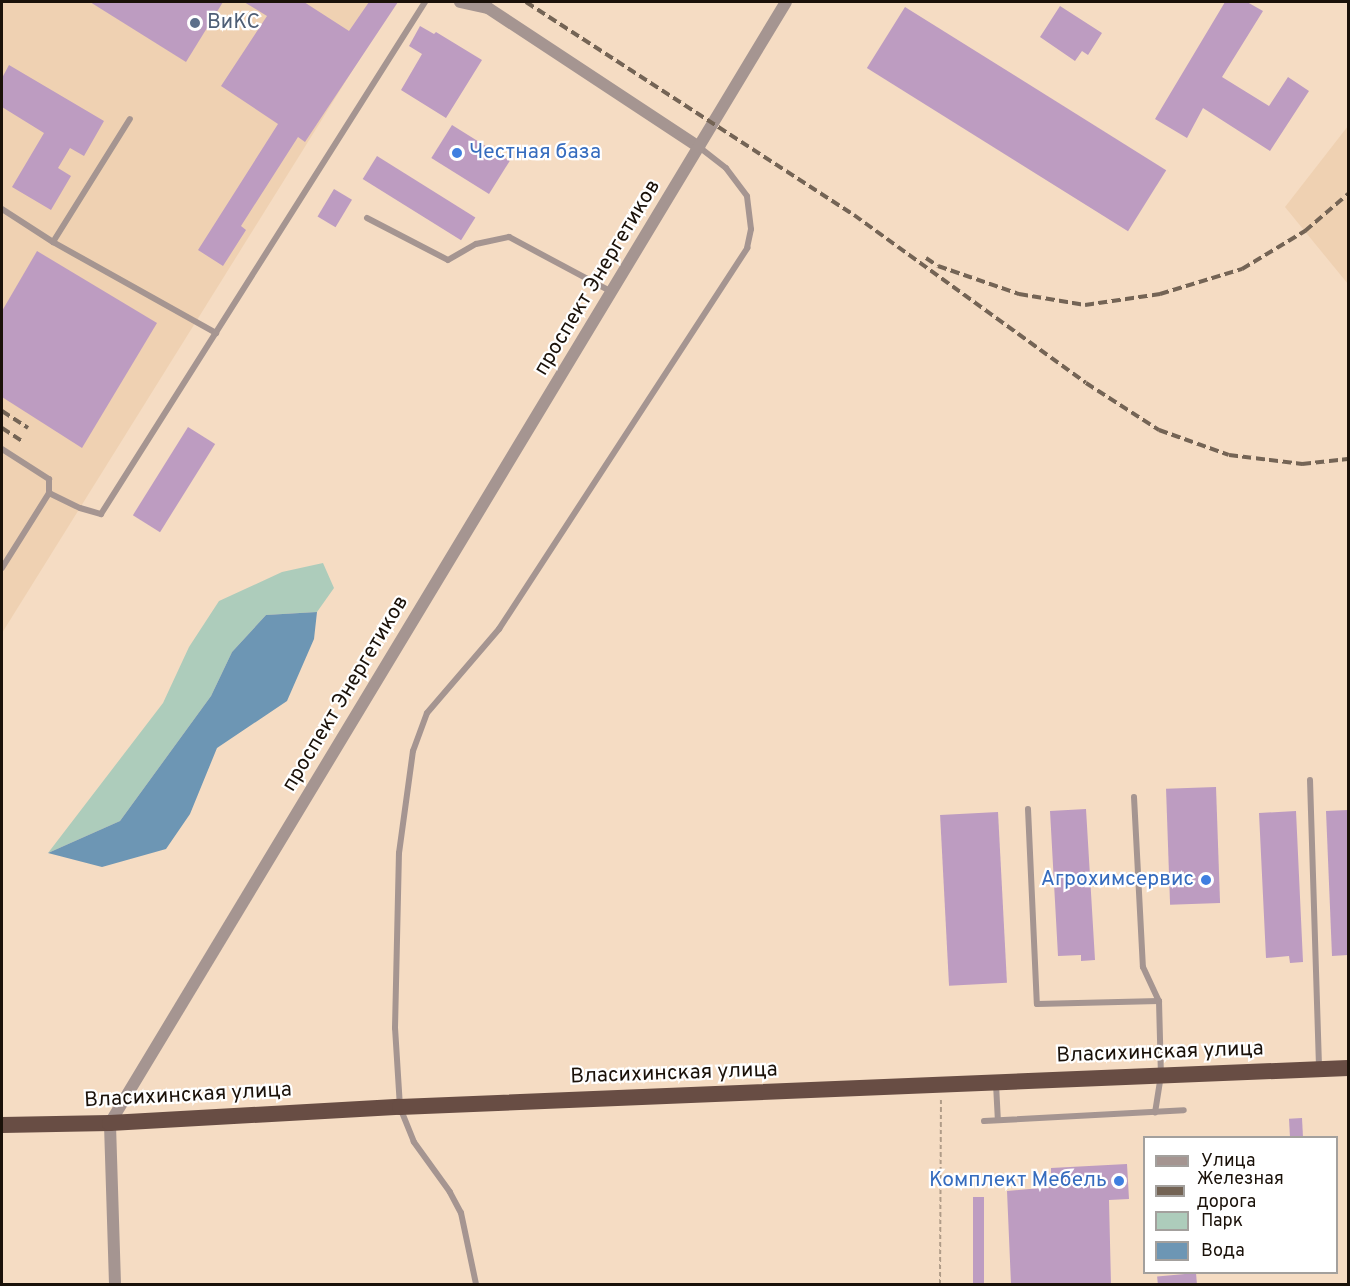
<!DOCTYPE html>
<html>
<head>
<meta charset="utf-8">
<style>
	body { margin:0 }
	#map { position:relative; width:1350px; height:1286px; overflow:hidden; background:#f5dcc3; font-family:Overpass,sans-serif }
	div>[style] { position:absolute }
	.built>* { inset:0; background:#efd1b2 }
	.green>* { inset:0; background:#adccbb }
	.water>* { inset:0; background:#6d96b4 }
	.building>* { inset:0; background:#bd9cc1; transform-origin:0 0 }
	.path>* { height:2px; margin-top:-1px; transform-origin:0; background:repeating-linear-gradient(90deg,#b09c88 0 4.5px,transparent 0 7.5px) }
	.service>* { height:6px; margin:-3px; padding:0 3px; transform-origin:3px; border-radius:3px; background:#a59591 }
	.minor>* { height:12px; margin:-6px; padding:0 6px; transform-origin:6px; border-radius:6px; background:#a59591 }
	.trunk>* { height:16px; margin:-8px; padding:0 8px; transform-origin:8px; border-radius:8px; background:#684d44 }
	.rail>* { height:4px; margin-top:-2px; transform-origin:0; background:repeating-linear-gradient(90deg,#746455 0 9px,transparent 0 13.5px) }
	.dots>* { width:16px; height:16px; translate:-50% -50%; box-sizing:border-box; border:3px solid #fff; border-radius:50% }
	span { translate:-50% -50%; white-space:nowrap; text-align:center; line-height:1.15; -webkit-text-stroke:4.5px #fff; paint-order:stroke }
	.service-label { font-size:21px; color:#4e5e75 }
	.left { translate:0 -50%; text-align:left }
	.shop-label { font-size:21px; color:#366cbe }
	.right { translate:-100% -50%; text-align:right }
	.street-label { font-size:21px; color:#1a1109 }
	.frame { position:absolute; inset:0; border:3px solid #1a1109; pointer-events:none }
	.legend { position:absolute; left:1143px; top:1136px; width:195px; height:138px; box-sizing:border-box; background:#fff; border:2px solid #a3a09d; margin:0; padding:8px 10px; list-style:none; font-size:18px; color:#1a1109 }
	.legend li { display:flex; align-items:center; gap:12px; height:30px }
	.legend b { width:30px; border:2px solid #a3a09d }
</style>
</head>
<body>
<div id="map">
	<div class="built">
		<i style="clip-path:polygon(2px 2px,383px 2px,392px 7px,2px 633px)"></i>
		<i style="clip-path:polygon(1348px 126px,1348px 284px,1285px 207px)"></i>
	</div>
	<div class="green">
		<i style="clip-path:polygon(323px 563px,334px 588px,317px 612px,266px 615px,232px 652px,211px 696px,120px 821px,48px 853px,163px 703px,189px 647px,219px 601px,282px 572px)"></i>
	</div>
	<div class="water">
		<i style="clip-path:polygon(317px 612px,314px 639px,287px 701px,217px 748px,190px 814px,166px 849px,102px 867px,48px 853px,120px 821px,211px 696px,232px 652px,266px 615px)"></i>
	</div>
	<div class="building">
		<i style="clip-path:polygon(90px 2px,223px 2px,186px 62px)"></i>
		<i style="clip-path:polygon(244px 2px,304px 2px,349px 31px,369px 2px,398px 2px,305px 142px,298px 137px,241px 226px,246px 230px,223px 266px,198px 250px,278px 124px,221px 86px,267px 16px)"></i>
		<i style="clip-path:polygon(1225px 2px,1247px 2px,1263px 11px,1222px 77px,1269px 106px,1288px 77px,1309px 91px,1270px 151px,1203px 108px,1187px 138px,1155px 119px)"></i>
		<i style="clip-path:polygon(1060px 6px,1102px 33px,1088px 55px,1082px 51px,1075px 61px,1040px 37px)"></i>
		<i style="left:905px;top:7px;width:308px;height:72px;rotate:32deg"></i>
		<i style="clip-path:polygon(420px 26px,434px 34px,436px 32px,482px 60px,446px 118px,401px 90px,422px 54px,409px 46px)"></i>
		<i style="clip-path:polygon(9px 65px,104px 121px,84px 156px,70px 148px,58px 168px,71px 176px,51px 210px,12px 187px,44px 133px,2px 107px,2px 78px)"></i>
		<i style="left:452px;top:125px;width:68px;height:39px;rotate:32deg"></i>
		<i style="left:377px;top:156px;width:116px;height:27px;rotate:32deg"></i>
		<i style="left:334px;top:189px;width:21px;height:32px;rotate:31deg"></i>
		<i style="clip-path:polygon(37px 251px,157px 323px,82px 448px,2px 397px,2px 311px)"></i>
		<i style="left:188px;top:427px;width:32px;height:104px;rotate:32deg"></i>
		<i style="left:1216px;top:787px;width:116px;height:50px;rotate:88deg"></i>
		<i style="clip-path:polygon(1086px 809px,1095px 960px,1081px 961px,1081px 955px,1058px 956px,1050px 811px)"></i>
		<i style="clip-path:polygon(1348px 810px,1348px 955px,1332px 956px,1326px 811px)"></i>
		<i style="clip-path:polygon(1296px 811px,1303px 962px,1290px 963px,1289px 956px,1266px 958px,1259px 813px)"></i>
		<i style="left:998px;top:812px;width:171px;height:58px;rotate:87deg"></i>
		<i style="left:1302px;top:1118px;width:19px;height:13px;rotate:87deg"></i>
		<i style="clip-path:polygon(1127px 1164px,1129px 1199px,1109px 1200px,1111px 1284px,1011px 1284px,1007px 1191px,1051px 1187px,1051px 1168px)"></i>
		<i style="left:973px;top:1197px;width:11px;height:87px"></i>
		<i style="left:1196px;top:1273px;width:11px;height:39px;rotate:85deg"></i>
	</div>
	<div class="path">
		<i style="left:940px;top:1284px;width:186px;rotate:-89.7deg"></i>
	</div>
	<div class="service">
		<i style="left:2px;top:209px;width:61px;rotate:32.9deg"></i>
		<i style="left:53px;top:242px;width:187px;rotate:29.2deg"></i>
		<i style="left:367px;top:218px;width:91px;rotate:27.4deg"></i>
		<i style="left:448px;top:260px;width:32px;rotate:-30deg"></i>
		<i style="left:476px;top:244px;width:34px;rotate:-12deg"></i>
		<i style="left:509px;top:237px;width:117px;rotate:28.1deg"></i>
		<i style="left:53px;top:242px;width:145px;rotate:-58deg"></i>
		<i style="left:2px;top:449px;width:56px;rotate:32.6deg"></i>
		<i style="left:49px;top:479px;width:14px;rotate:90deg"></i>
		<i style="left:49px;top:493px;width:34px;rotate:26deg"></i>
		<i style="left:80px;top:508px;width:22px;rotate:16deg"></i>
		<i style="left:101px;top:514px;width:606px;rotate:-57.67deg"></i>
		<i style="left:2px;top:568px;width:89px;rotate:-57.9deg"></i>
		<i style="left:1310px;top:780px;width:289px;rotate:88.2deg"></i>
		<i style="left:1134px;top:797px;width:170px;rotate:87deg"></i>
		<i style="left:1143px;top:967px;width:38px;rotate:65deg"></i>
		<i style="left:1159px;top:1001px;width:74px;rotate:88.5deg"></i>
		<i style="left:1161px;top:1075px;width:38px;rotate:99deg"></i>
		<i style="left:1028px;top:809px;width:195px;rotate:87.4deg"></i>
		<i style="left:1037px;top:1004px;width:122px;rotate:-1.4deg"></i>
		<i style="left:996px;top:1084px;width:36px;rotate:87deg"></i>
		<i style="left:984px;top:1121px;width:200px;rotate:-3.1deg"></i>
		<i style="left:476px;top:1284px;width:73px;rotate:-101.9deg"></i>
		<i style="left:461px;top:1213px;width:24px;rotate:-118deg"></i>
		<i style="left:450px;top:1192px;width:62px;rotate:-125.8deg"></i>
		<i style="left:414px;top:1142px;width:38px;rotate:-112deg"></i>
		<i style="left:400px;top:1107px;width:79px;rotate:-93.6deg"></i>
		<i style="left:395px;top:1028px;width:175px;rotate:-88.7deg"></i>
		<i style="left:399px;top:853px;width:103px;rotate:-82.2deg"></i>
		<i style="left:413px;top:751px;width:40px;rotate:-69.8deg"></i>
		<i style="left:427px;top:713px;width:111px;rotate:-49.4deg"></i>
		<i style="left:499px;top:629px;width:455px;rotate:-56.9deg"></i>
		<i style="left:747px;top:248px;width:19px;rotate:-78deg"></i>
		<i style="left:751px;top:229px;width:33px;rotate:-97deg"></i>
		<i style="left:747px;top:196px;width:35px;rotate:-127deg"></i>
		<i style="left:726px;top:168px;width:34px;rotate:-142deg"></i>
	</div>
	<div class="minor">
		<i style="left:460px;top:2px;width:29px;rotate:12deg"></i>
		<i style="left:488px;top:8px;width:253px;rotate:33.4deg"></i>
		<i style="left:115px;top:1284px;width:161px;rotate:-91.8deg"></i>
		<i style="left:110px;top:1123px;width:1309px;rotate:-58.91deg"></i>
	</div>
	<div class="trunk">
		<i style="left:2px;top:1125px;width:108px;rotate:-1.1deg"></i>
		<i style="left:110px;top:1123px;width:290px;rotate:-3.2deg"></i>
		<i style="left:400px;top:1107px;width:949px;rotate:-2.36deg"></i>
	</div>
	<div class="rail">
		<i style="left:526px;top:2px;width:391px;rotate:33deg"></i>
		<i style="left:854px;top:215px;width:286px;rotate:35.9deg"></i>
		<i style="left:1086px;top:383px;width:87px;rotate:32.8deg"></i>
		<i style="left:1159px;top:430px;width:74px;rotate:19.7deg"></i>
		<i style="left:1229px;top:455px;width:74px;rotate:7deg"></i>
		<i style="left:1302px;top:464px;width:46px;rotate:-6.2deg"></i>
		<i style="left:926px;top:258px;width:14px;rotate:34deg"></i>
		<i style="left:938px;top:266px;width:86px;rotate:19.1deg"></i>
		<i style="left:1019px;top:294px;width:67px;rotate:9.5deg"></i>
		<i style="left:1085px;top:305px;width:76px;rotate:-8.3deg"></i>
		<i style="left:1160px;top:294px;width:86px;rotate:-17deg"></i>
		<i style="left:1242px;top:269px;width:74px;rotate:-31.1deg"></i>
		<i style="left:1305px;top:231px;width:57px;rotate:-40.7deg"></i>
		<i style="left:2px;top:411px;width:31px;rotate:33deg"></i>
		<i style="left:2px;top:428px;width:24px;rotate:33deg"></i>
	</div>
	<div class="dots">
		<i style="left:195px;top:23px;background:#5c6f8a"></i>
		<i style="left:457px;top:153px;background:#3f7fe0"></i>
		<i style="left:1206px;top:880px;background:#3f7fe0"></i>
		<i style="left:1119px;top:1181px;background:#3f7fe0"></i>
	</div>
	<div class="service-label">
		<span class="left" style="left:207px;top:23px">ВиКС</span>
	</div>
	<div class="shop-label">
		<span class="left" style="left:469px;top:153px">Честная база</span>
		<span class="right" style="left:1194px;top:880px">Агрохимсервис</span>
		<span class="right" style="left:1107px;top:1181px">Комплект Мебель</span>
	</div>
	<div class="street-label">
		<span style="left:598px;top:278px;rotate:-59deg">проспект Энергетиков</span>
		<span style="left:346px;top:694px;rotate:-59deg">проспект Энергетиков</span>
		<span style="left:1160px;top:1053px;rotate:-2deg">Власихинская улица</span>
		<span style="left:674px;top:1074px;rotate:-2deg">Власихинская улица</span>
		<span style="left:188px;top:1096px;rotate:-3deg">Власихинская улица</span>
	</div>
	<div class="frame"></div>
	<ul class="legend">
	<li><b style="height:8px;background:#a59591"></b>Улица</li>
	<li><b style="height:8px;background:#746455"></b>Железная дорога</li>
	<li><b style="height:16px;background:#adccbb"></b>Парк</li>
	<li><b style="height:16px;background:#6d96b4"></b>Вода</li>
	</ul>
</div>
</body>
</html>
